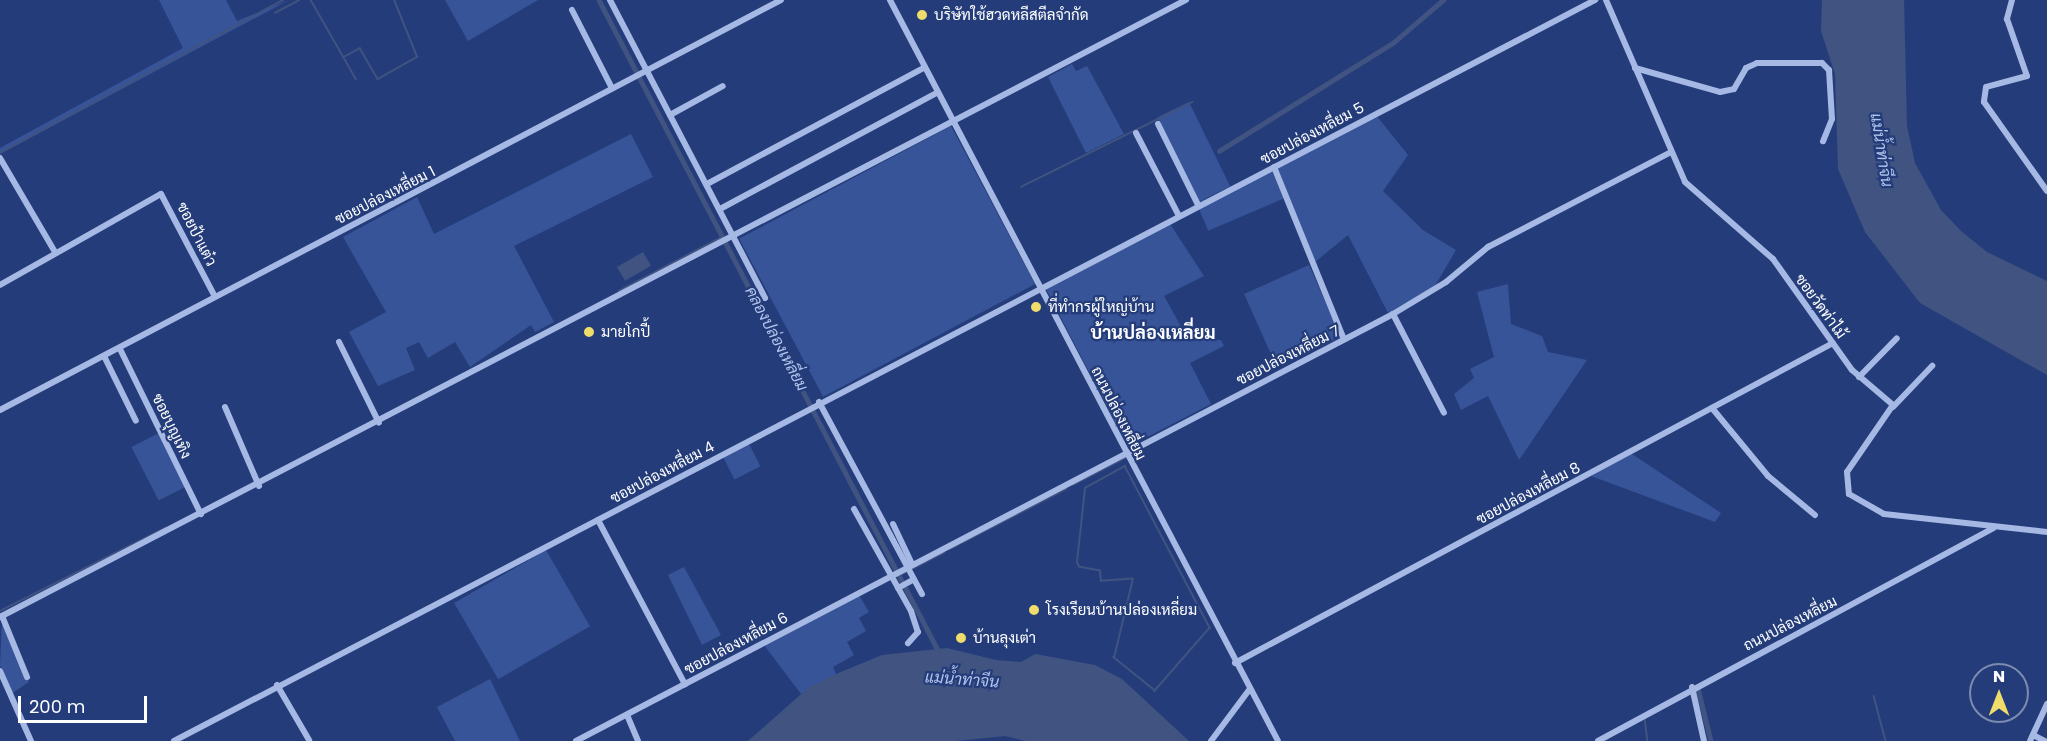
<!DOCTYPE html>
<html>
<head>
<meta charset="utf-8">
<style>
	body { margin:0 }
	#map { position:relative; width:2047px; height:741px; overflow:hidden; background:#243d7a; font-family:Poppins,Sarabun,sans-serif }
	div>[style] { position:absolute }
	.green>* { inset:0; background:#375498; transform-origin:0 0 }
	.water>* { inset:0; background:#405381; transform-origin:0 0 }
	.stream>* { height:1.5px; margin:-0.75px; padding:0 0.75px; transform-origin:0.75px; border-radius:0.75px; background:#405381 }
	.canal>* { height:4.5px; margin:-2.25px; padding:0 2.25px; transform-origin:2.25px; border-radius:2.25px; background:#405381 }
	.minor>* { height:6px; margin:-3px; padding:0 3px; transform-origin:3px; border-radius:3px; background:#a6b9e4 }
	.dots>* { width:16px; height:16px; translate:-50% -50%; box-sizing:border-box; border:3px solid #243d7a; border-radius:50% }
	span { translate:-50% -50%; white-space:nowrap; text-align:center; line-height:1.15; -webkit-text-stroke:4.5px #243d7a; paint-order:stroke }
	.poi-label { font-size:15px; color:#fff }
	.left { translate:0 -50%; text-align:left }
	.street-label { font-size:15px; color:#fff }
	.water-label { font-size:16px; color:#b2c4ec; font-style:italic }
	.quarter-label { font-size:18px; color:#fff; font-weight:700 }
	.north { position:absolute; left:1969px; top:663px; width:60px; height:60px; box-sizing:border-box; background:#243d7a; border:2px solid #7c8baf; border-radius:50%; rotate:0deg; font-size:16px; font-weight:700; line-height:24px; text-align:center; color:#fff }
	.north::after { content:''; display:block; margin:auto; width:21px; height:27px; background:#efdc6a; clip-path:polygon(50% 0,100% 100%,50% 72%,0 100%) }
	.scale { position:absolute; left:18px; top:696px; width:129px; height:27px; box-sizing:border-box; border:3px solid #fff; border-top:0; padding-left:8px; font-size:18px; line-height:21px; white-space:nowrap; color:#fff; -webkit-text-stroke:4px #243d7a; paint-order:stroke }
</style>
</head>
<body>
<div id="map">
	<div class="green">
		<i style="clip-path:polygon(159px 0,226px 0,237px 21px,289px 0,0 154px,0 148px,183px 48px)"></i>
		<i style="clip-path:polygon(445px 0,538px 0,468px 41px)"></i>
		<i style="clip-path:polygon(1072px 64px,1076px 71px,1087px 66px,1124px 134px,1086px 153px,1048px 77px)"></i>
		<i style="left:1189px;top:102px;width:94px;height:35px;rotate:64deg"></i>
		<i style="clip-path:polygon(1376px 115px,1408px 155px,1383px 191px,1423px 230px,1456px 250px,1435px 286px,1388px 313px,1348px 235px,1315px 262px,1277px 168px)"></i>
		<i style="left:951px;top:126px;width:179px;height:240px;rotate:62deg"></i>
		<i style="clip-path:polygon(631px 134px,653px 177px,514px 246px,554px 322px,535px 332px,531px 325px,470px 367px,455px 342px,428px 358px,419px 342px,406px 348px,415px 370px,378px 386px,349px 332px,386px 312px,343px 237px,417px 197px,434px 234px)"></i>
		<i style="left:1272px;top:171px;width:30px;height:82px;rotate:67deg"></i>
		<i style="clip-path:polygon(1170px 224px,1204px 276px,1164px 296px,1188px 339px,1221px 340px,1224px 346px,1190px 363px,1211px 404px,1128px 447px,1045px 287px)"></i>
		<i style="left:1309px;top:265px;width:79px;height:71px;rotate:66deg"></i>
		<i style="clip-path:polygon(1508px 284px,1511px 324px,1542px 336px,1548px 352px,1587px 360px,1519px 460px,1488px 396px,1461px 410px,1454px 394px,1474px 378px,1470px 369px,1494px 357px,1477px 292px)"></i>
		<i style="left:159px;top:433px;width:60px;height:31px;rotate:63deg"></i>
		<i style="left:749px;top:444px;width:25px;height:29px;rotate:63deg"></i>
		<i style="clip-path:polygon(1629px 452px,1721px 513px,1715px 522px,1591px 476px)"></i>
		<i style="left:546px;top:550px;width:88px;height:106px;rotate:60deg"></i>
		<i style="clip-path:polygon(684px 567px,721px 635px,702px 645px,668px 575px)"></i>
		<i style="clip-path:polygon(859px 595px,869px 612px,859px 618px,866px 631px,847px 642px,854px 655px,833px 667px,836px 674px,801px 694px,764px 645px)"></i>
		<i style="clip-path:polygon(2px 620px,29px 682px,11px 694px,0 665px)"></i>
		<i style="clip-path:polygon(490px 679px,520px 741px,455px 741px,437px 707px)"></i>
	</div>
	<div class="water">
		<i style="clip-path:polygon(1822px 0,1904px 0,1907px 126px,1915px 163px,1941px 210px,1961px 231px,1987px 252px,2047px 281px,2047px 375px,1920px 303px,1865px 232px,1838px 169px,1835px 74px,1821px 31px)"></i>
		<i style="left:643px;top:252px;width:16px;height:30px;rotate:60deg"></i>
		<i style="clip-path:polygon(947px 648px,996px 660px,1021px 662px,1035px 654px,1095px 665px,1122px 679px,1189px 741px,1025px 741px,1005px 736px,956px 741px,748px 741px,808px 688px,836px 674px,882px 655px)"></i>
	</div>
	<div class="stream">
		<i style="left:311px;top:0;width:91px;rotate:60.3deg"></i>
		<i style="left:275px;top:13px;width:27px;rotate:-28deg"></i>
		<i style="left:344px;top:57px;width:18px;rotate:-29deg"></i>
		<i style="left:360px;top:48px;width:36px;rotate:60deg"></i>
		<i style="left:378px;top:79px;width:45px;rotate:-29.4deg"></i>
		<i style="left:417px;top:57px;width:61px;rotate:-112deg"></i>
		<i style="left:0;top:153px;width:322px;rotate:-28.4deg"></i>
		<i style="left:1021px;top:187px;width:191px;rotate:-26.4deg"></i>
		<i style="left:619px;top:291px;width:116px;rotate:-27.7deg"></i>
		<i style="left:1125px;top:466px;width:183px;rotate:62.3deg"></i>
		<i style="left:1210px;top:628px;width:84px;rotate:131.1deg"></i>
		<i style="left:1155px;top:691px;width:53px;rotate:-141.2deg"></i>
		<i style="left:1114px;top:658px;width:81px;rotate:-76.5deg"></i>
		<i style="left:1133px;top:579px;width:32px;rotate:176deg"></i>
		<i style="left:1101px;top:581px;width:10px;rotate:-96deg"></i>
		<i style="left:1100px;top:571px;width:21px;rotate:-169deg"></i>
		<i style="left:1079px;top:567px;width:5px;rotate:-112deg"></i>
		<i style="left:1077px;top:562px;width:74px;rotate:-83.8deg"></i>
		<i style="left:1085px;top:488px;width:46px;rotate:-28.8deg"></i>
		<i style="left:1073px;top:485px;width:59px;rotate:-27.4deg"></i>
		<i style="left:950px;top:549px;width:131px;rotate:-27.3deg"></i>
		<i style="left:912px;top:569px;width:36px;rotate:-27deg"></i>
		<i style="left:899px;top:576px;width:8px;rotate:-30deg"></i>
		<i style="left:0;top:611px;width:185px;rotate:-26.7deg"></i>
		<i style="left:1874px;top:696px;width:47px;rotate:75.1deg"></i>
		<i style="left:1645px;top:718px;width:23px;rotate:83deg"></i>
	</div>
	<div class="canal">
		<i style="left:599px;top:0;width:735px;rotate:62.46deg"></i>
		<i style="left:1219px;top:151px;width:206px;rotate:-31.9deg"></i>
		<i style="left:1394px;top:42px;width:65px;rotate:-40.6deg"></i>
		<i style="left:1698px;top:688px;width:55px;rotate:76.2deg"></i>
	</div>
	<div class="minor">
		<i style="left:610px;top:0;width:336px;rotate:62.5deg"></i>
		<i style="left:890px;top:0;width:836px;rotate:62.36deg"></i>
		<i style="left:1606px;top:0;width:198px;rotate:66.5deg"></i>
		<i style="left:1685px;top:182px;width:117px;rotate:41.2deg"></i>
		<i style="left:1773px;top:259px;width:136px;rotate:54.6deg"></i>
		<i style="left:1852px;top:370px;width:54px;rotate:40.5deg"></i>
		<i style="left:1893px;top:405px;width:81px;rotate:124.5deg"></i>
		<i style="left:1847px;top:472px;width:22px;rotate:85deg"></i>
		<i style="left:1849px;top:494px;width:40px;rotate:29.7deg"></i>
		<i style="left:1884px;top:514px;width:164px;rotate:6.3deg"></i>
		<i style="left:2012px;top:0;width:20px;rotate:105deg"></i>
		<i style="left:2007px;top:19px;width:60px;rotate:70.7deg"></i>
		<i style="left:2027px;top:76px;width:42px;rotate:165deg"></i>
		<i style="left:1986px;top:87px;width:15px;rotate:98deg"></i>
		<i style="left:1984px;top:102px;width:109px;rotate:54.7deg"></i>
		<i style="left:572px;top:10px;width:88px;rotate:62.9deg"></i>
		<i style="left:1635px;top:68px;width:88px;rotate:15.8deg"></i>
		<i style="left:1720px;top:92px;width:14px;rotate:-12deg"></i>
		<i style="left:1734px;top:89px;width:24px;rotate:-60deg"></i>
		<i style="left:1746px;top:68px;width:12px;rotate:-24deg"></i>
		<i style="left:1757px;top:63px;width:65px"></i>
		<i style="left:1822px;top:63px;width:10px;rotate:45deg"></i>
		<i style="left:1829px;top:70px;width:49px;rotate:86.5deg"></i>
		<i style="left:1832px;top:119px;width:24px;rotate:112deg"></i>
		<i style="left:670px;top:115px;width:60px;rotate:-28.7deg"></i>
		<i style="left:1158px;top:124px;width:90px;rotate:63.7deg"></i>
		<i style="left:1136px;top:133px;width:93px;rotate:62.6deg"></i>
		<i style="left:0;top:158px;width:109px;rotate:59.7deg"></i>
		<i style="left:1274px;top:167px;width:186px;rotate:67.9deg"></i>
		<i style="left:707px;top:184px;width:247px;rotate:-28.2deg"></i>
		<i style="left:720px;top:209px;width:247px;rotate:-28.2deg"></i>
		<i style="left:0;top:285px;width:185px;rotate:-29.5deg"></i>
		<i style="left:161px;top:194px;width:116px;rotate:62.3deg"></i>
		<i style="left:1393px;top:314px;width:111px;rotate:62.7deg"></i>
		<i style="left:339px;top:342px;width:90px;rotate:63.7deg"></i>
		<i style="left:120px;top:349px;width:184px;rotate:63.9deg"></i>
		<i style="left:104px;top:356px;width:72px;rotate:63.8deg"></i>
		<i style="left:1859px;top:377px;width:54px;rotate:-45.7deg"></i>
		<i style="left:819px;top:402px;width:218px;rotate:61.8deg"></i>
		<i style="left:225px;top:407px;width:86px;rotate:66.7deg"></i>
		<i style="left:1893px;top:407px;width:57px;rotate:-46.4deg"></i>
		<i style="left:1712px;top:408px;width:88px;rotate:50.5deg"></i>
		<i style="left:1768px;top:476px;width:61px;rotate:39.7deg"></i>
		<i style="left:0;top:410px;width:882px;rotate:-27.7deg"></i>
		<i style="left:854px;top:509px;width:117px;rotate:60.8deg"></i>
		<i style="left:911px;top:611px;width:22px;rotate:72deg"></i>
		<i style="left:918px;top:632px;width:15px;rotate:132deg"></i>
		<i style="left:598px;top:520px;width:186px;rotate:62.1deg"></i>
		<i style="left:893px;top:524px;width:44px;rotate:64.6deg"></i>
		<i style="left:898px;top:588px;width:18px;rotate:-29deg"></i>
		<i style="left:2px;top:616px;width:66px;rotate:67.7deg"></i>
		<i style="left:0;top:617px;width:1337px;rotate:-27.49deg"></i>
		<i style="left:1235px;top:663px;width:678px;rotate:-28.15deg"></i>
		<i style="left:0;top:671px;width:77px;rotate:66.1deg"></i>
		<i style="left:277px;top:685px;width:64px;rotate:59.8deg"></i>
		<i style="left:1692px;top:687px;width:55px;rotate:77.5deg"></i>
		<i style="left:627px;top:715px;width:28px;rotate:67deg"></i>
		<i style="left:2033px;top:735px;width:13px;rotate:27deg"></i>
		<i style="left:174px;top:741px;width:1603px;rotate:-27.54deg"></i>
		<i style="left:576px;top:741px;width:922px;rotate:-27.59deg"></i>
		<i style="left:1393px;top:314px;width:62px;rotate:-31.1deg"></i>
		<i style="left:1446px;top:282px;width:55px;rotate:-39.8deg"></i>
		<i style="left:1488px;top:247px;width:206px;rotate:-27.4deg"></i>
		<i style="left:1211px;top:741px;width:64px;rotate:-53.3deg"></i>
		<i style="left:1598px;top:741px;width:449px;rotate:-28.3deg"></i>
		<i style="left:2030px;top:741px;width:41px;rotate:-65.3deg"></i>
	</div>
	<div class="dots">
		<i style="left:922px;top:15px;background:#efdc6a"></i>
		<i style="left:1036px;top:307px;background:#efdc6a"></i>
		<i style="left:589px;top:332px;background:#efdc6a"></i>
		<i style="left:1034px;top:610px;background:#efdc6a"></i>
		<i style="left:961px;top:638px;background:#efdc6a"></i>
	</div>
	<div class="poi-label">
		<span class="left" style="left:934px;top:15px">บริษัทใช้ฮวดหลีสตีลจำกัด</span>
		<span class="left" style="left:1048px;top:307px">ที่ทำกรผู้ใหญ่บ้าน</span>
		<span class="left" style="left:601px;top:332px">มายโกปี้</span>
		<span class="left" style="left:1046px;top:610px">โรงเรียนบ้านปล่องเหลี่ยม</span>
		<span class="left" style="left:973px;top:638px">บ้านลุงเต่า</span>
	</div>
	<div class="street-label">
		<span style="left:1312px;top:133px;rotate:-28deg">ซอยปล่องเหลี่ยม 5</span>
		<span style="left:385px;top:195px;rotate:-27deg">ซอยปล่องเหลี่ยม 1</span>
		<span style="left:197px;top:234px;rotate:63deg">ซอยป้าแต๋ว</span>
		<span style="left:1821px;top:306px;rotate:54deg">ซอยวัดท่าไม้</span>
		<span style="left:1288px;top:355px;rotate:-27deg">ซอยปล่องเหลี่ยม 7</span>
		<span style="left:1119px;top:413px;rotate:63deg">ถนนปล่องเหลี่ยม</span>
		<span style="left:172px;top:426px;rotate:64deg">ซอยบุญเทิง</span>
		<span style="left:662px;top:472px;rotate:-28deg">ซอยปล่องเหลี่ยม 4</span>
		<span style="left:1528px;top:493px;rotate:-28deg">ซอยปล่องเหลี่ยม 8</span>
		<span style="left:1790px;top:623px;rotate:-27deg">ถนนปล่องเหลี่ยม</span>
		<span style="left:736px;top:643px;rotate:-28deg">ซอยปล่องเหลี่ยม 6</span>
	</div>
	<div class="water-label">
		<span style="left:1881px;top:150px;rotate:81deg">แม่น้ำท่าจีน</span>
		<span style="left:776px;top:339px;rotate:62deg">คลองปล่องเหลี่ยม</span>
		<span style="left:962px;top:680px;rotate:4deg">แม่น้ำท่าจีน</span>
	</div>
	<div class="quarter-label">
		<span style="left:1153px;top:333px">บ้านปล่องเหลี่ยม</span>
	</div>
	<div class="north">N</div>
	<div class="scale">200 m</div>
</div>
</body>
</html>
